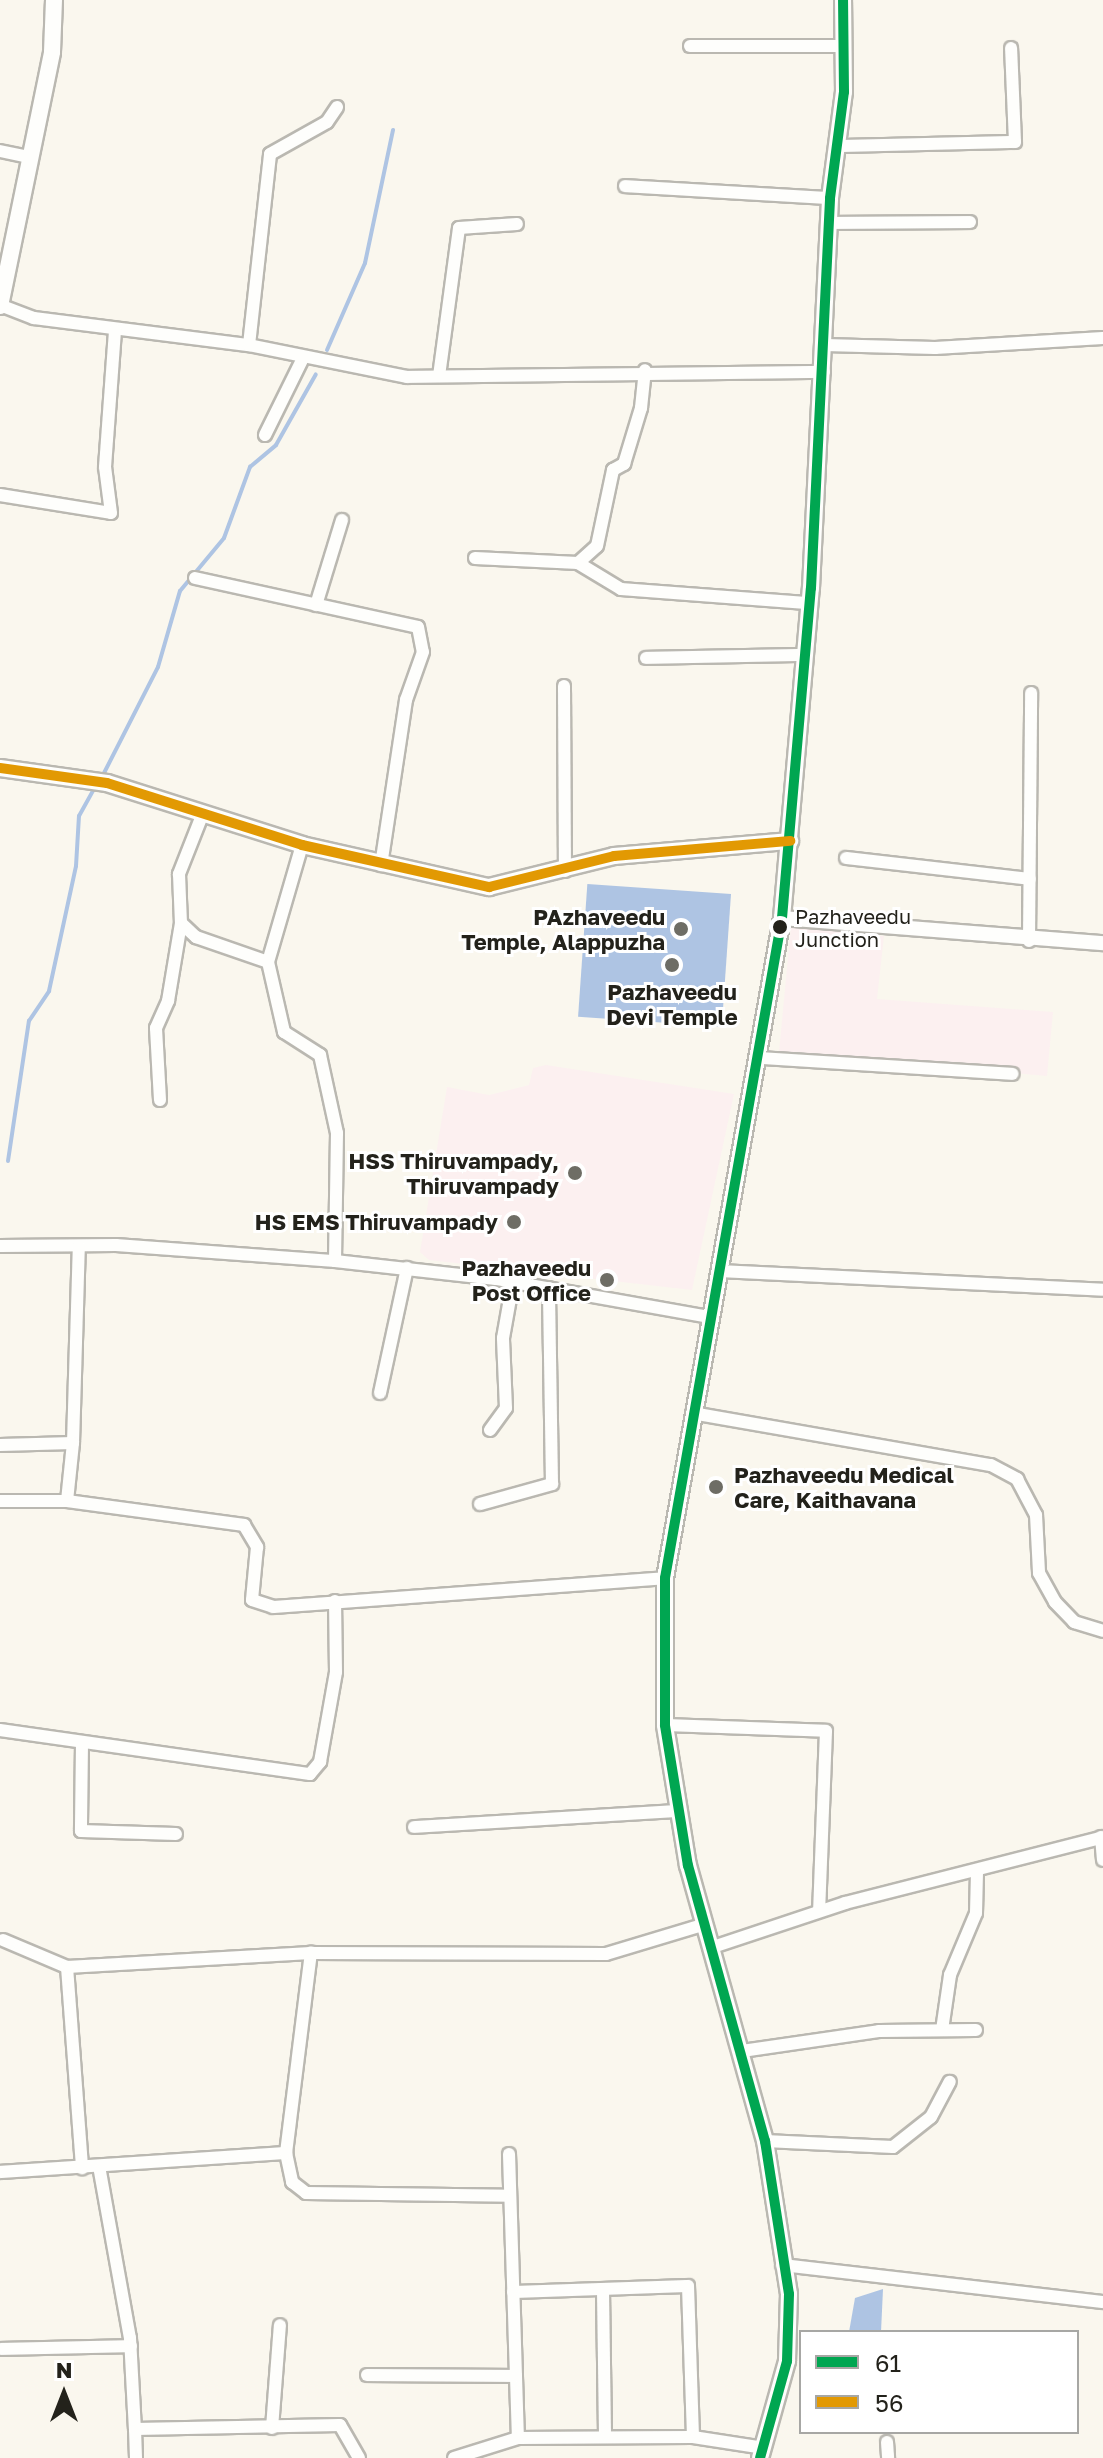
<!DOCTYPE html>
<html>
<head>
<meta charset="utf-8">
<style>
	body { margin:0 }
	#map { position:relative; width:1103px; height:2458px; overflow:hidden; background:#faf7ee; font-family:"Golos Text",sans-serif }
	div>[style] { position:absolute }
	.education>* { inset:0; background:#fcf0f0 }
	.water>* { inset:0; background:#aec4e3; transform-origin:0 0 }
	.stream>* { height:4px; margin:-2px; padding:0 2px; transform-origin:2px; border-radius:2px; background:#aec4e3 }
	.roads { filter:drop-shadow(2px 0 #bab8b1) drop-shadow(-2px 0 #bab8b1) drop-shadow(0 2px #bab8b1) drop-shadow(0 -2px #bab8b1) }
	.minor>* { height:12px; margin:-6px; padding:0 6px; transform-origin:6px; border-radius:6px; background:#fefefc }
	.tertiary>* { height:14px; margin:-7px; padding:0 7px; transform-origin:7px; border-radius:7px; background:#fefefc }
	.secondary>* { height:16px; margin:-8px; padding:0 8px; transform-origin:8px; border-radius:8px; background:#fefefc }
	.bus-1>* { height:10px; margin:-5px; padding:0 5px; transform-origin:5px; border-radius:5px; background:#00a651 }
	.bus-2>* { height:10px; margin:-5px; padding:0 5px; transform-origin:5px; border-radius:5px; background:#e29903 }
	.dots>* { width:22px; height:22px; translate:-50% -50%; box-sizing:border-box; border:4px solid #fff; border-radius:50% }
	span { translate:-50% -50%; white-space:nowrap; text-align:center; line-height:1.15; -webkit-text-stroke:6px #fff; paint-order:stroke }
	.bus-label { font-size:20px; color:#23221b }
	.left { translate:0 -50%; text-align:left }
	.poi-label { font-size:22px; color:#23221b; font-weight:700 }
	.right { translate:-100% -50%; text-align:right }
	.legend { position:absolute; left:799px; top:2330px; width:280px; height:104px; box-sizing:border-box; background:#fff; border:2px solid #a7a7a4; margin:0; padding:10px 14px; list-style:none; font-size:24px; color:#23221b }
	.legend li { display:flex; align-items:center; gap:16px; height:40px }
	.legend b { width:40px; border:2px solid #a7a7a4 }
	.north { position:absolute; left:24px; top:2354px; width:80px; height:80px; -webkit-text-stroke:6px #fff; paint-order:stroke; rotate:0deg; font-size:22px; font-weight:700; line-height:32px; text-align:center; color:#23221b }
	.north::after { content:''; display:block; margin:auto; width:28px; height:36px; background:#23221b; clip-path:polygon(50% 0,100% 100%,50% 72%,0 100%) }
</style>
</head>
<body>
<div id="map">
	<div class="education">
		<i style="clip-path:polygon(791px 926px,884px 936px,877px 999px,1053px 1012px,1047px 1076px,779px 1052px)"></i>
		<i style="clip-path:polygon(546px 1065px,734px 1094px,692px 1290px,429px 1260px,420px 1252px,447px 1087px,489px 1095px,529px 1085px,533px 1068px)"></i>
	</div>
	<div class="water">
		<i style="left:731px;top:894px;width:133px;height:144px;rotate:94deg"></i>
		<i style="clip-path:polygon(883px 2289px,881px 2332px,849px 2332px,855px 2298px)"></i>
	</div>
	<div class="stream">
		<i style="left:327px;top:350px;width:95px;rotate:-66.4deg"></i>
		<i style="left:365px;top:263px;width:136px;rotate:-78.1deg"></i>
		<i style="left:103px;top:775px;width:121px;rotate:-63deg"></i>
		<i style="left:158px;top:667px;width:79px;rotate:-73.9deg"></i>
		<i style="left:180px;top:591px;width:69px;rotate:-50.3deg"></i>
		<i style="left:224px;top:538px;width:76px;rotate:-69.9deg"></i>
		<i style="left:250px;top:467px;width:34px;rotate:-40deg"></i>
		<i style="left:276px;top:445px;width:81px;rotate:-60.6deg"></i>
		<i style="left:8px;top:1161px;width:142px;rotate:-81.5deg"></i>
		<i style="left:29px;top:1021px;width:36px;rotate:-56deg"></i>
		<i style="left:49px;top:991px;width:128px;rotate:-77.8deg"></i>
		<i style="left:76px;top:866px;width:50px;rotate:-86.6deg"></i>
		<i style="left:79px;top:816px;width:31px;rotate:-61deg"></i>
	</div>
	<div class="roads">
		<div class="minor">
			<i style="left:690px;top:46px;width:153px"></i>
			<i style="left:837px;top:146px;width:178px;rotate:-1.3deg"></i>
			<i style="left:1015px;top:142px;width:94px;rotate:-92.4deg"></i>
			<i style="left:0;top:151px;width:30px;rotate:12deg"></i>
			<i style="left:625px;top:186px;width:205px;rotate:3.4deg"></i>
			<i style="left:829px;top:223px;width:141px;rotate:-0.4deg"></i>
			<i style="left:5px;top:307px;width:31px;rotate:21deg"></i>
			<i style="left:34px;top:318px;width:217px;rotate:7.2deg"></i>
			<i style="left:249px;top:345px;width:161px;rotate:11.4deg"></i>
			<i style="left:407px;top:377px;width:417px;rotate:-0.7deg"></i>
			<i style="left:249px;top:345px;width:192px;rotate:-83.7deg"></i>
			<i style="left:270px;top:154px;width:65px;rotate:-29.3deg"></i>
			<i style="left:327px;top:122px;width:18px;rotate:-56deg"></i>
			<i style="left:825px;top:345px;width:110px;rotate:1.6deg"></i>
			<i style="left:935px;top:348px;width:168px;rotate:-3.4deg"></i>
			<i style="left:439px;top:376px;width:149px;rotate:-82.3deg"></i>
			<i style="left:459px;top:228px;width:58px;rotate:-3.9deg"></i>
			<i style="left:265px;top:435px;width:86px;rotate:-63.7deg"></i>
			<i style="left:0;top:495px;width:112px;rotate:9.2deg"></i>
			<i style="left:111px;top:513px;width:46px;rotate:-97.4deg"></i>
			<i style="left:105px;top:467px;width:137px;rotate:-85.8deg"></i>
			<i style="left:475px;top:558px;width:103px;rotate:2.8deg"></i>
			<i style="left:578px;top:563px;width:50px;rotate:31.2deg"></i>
			<i style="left:621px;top:589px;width:189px;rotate:4.3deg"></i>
			<i style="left:578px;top:563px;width:25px;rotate:-42deg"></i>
			<i style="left:597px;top:546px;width:78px;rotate:-78.1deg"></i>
			<i style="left:613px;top:470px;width:13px;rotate:-29deg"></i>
			<i style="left:624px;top:464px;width:59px;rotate:-73.1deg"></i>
			<i style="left:641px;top:408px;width:38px;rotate:-84deg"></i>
			<i style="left:195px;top:578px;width:228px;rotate:12.4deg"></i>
			<i style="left:418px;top:627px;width:25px;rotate:79deg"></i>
			<i style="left:423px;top:652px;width:51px;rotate:109.5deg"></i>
			<i style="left:406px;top:700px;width:167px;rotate:98.6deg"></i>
			<i style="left:316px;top:605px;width:89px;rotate:-73deg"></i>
			<i style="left:646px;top:658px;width:159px;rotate:-1.1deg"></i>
			<i style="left:564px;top:686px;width:185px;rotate:89.7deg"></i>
			<i style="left:203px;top:813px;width:66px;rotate:111.5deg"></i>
			<i style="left:179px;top:874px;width:49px;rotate:87.7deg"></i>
			<i style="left:181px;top:923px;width:21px;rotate:43deg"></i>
			<i style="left:196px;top:937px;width:76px;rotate:19.1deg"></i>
			<i style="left:302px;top:845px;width:122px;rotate:106.2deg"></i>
			<i style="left:268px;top:962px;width:72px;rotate:77.1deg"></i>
			<i style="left:284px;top:1032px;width:43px;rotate:32.6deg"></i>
			<i style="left:320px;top:1055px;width:80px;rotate:77.7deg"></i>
			<i style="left:337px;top:1133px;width:128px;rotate:90.9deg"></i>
			<i style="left:846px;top:858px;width:185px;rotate:6.5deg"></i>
			<i style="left:1029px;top:941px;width:248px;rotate:-89.5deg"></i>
			<i style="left:761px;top:1058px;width:252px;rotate:3.6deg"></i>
			<i style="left:160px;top:1100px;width:72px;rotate:-93.2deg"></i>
			<i style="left:156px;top:1028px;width:30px;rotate:-66deg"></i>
			<i style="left:168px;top:1001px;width:79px;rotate:-80.5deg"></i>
			<i style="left:0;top:1246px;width:116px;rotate:-0.5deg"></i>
			<i style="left:116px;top:1245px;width:220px;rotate:4.2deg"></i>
			<i style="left:335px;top:1261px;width:162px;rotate:6.4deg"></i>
			<i style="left:496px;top:1279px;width:217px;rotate:10.1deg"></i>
			<i style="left:720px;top:1271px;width:383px;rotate:2.8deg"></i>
			<i style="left:380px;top:1393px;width:128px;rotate:-77.8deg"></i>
			<i style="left:692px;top:1413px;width:303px;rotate:9.9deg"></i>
			<i style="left:991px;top:1465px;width:30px;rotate:28deg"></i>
			<i style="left:1017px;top:1479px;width:41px;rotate:62.2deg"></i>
			<i style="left:1036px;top:1515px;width:58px;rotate:87deg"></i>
			<i style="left:1039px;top:1573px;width:33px;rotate:61deg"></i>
			<i style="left:1055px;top:1602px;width:28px;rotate:46deg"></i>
			<i style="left:1074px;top:1622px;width:30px;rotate:17deg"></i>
			<i style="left:490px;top:1430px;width:27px;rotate:-54deg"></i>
			<i style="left:506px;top:1408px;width:70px;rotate:-92.5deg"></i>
			<i style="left:503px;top:1338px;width:57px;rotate:-79.9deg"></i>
			<i style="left:0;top:1445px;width:73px;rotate:-1.6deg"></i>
			<i style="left:73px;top:1443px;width:197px;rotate:-88.3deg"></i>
			<i style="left:0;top:1501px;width:67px"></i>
			<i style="left:67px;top:1501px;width:179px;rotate:7.7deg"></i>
			<i style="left:244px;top:1525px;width:26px;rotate:59deg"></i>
			<i style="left:257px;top:1547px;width:53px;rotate:95.4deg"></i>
			<i style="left:252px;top:1600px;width:22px;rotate:18deg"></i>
			<i style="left:273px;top:1607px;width:393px;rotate:-4.2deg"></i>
			<i style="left:67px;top:1501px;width:58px;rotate:-84.1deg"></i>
			<i style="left:480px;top:1504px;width:75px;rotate:-15.5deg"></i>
			<i style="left:552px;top:1484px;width:196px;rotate:-90.9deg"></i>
			<i style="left:665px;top:1725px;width:161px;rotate:2.1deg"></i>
			<i style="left:826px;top:1731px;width:180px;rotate:92.2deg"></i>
			<i style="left:0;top:1730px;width:313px;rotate:8.1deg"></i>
			<i style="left:310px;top:1774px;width:16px;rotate:-50deg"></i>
			<i style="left:320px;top:1762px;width:91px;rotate:-79.9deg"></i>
			<i style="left:336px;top:1672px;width:71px;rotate:-90.8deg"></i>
			<i style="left:82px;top:1743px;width:88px;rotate:90.7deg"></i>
			<i style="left:81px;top:1831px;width:95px;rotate:1.8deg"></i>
			<i style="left:414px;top:1827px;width:265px;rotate:-3.5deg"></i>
			<i style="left:1101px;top:1837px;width:23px;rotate:85deg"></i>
			<i style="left:3px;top:1940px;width:69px;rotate:22.9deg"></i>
			<i style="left:67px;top:1967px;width:244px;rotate:-3.3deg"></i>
			<i style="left:713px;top:1947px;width:139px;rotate:-18.4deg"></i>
			<i style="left:845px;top:1903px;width:266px;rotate:-14.3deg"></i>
			<i style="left:67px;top:1967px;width:202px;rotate:85.7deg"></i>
			<i style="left:942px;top:2030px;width:56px;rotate:-81.7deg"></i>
			<i style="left:950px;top:1975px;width:67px;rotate:-67.2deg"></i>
			<i style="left:976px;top:1913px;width:41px;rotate:-88.6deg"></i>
			<i style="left:742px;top:2051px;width:138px;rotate:-8.3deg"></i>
			<i style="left:879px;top:2031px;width:97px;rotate:-0.6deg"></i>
			<i style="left:765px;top:2141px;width:128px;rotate:2.7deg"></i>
			<i style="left:893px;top:2147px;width:48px;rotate:-38.3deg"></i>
			<i style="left:931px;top:2117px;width:40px;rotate:-62deg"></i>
			<i style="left:286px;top:2153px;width:30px;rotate:78deg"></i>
			<i style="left:292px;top:2182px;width:18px;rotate:38deg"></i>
			<i style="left:306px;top:2193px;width:204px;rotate:0.8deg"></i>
			<i style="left:509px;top:2154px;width:284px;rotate:88.2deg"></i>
			<i style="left:99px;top:2166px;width:175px;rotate:79.8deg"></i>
			<i style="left:130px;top:2338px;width:91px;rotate:86.9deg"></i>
			<i style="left:0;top:2172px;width:287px;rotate:-3.8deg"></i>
			<i style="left:286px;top:2153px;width:202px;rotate:-82.9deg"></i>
			<i style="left:311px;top:1953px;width:295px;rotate:0.2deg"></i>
			<i style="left:606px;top:1954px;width:104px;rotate:-16.7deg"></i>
			<i style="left:782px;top:2265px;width:323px;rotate:6.6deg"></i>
			<i style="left:603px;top:2291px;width:144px;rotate:89.2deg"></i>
			<i style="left:513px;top:2292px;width:175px;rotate:-2deg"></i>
			<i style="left:688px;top:2286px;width:151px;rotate:88.1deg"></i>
			<i style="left:1px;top:2349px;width:130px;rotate:-1.3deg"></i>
			<i style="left:367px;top:2375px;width:149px;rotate:0.4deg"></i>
			<i style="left:272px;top:2428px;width:103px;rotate:-85.6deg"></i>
			<i style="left:887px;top:2442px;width:16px;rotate:86deg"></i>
			<i style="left:136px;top:2458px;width:29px;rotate:-92deg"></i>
			<i style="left:135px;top:2429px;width:205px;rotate:-1.1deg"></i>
			<i style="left:340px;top:2425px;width:38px;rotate:60deg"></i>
			<i style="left:454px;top:2458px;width:67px;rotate:-17.4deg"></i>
			<i style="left:518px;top:2438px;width:175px;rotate:-0.3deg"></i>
			<i style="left:693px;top:2437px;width:72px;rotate:8.8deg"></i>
		</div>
		<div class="tertiary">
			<i style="left:782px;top:918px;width:322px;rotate:4.5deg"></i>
		</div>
		<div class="secondary">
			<i style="left:0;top:306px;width:259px;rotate:-78.4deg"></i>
			<i style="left:52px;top:52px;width:52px;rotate:-87.8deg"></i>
			<i style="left:0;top:768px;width:108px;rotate:8deg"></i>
			<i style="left:107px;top:783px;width:205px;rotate:17.6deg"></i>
			<i style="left:302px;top:845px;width:192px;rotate:12.7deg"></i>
			<i style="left:489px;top:887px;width:129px;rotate:-13.9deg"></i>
			<i style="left:614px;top:856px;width:177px;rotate:-4.9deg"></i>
			<i style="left:760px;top:2458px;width:101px;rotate:-74.4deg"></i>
			<i style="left:787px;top:2361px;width:67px;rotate:-88.3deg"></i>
			<i style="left:789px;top:2294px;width:155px;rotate:-98.9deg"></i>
			<i style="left:765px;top:2141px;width:286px;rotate:-105.6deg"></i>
			<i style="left:688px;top:1866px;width:143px;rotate:-99.3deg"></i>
			<i style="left:665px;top:1725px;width:147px;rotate:-90deg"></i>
			<i style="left:665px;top:1578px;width:670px;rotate:-79.95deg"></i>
			<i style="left:782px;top:918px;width:331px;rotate:-85deg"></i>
			<i style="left:811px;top:588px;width:390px;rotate:-87.2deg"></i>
			<i style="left:830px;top:198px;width:107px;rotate:-82.5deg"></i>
			<i style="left:844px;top:92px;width:92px;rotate:-90.6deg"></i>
		</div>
	</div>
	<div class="bus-1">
		<i style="left:760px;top:2458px;width:101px;rotate:-74.4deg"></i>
		<i style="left:787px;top:2361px;width:67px;rotate:-88.3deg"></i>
		<i style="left:789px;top:2294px;width:155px;rotate:-98.9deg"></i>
		<i style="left:765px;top:2141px;width:286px;rotate:-105.6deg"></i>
		<i style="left:688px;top:1866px;width:143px;rotate:-99.3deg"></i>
		<i style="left:665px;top:1725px;width:147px;rotate:-90deg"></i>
		<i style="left:665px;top:1578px;width:670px;rotate:-79.95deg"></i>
		<i style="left:782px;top:918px;width:331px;rotate:-85deg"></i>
		<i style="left:811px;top:588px;width:390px;rotate:-87.2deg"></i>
		<i style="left:830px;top:198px;width:107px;rotate:-82.5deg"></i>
		<i style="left:844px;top:92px;width:92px;rotate:-90.6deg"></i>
	</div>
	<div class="bus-2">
		<i style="left:0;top:768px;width:108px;rotate:8deg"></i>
		<i style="left:107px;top:783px;width:205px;rotate:17.6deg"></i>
		<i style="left:302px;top:845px;width:192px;rotate:12.7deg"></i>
		<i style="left:489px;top:887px;width:129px;rotate:-13.9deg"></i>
		<i style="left:614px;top:856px;width:177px;rotate:-4.9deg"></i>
	</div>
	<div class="dots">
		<i style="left:780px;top:927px;background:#23221b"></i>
		<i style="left:681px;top:929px;background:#6e6d65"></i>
		<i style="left:672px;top:965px;background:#6e6d65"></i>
		<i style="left:575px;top:1173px;background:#6e6d65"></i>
		<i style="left:514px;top:1222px;background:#6e6d65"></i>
		<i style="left:607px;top:1280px;background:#6e6d65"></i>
		<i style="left:716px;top:1487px;background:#6e6d65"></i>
	</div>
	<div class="bus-label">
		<span class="left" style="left:795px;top:928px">Pazhaveedu<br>Junction</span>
	</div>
	<div class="poi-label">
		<span class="right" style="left:665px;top:929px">PAzhaveedu<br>Temple, Alappuzha</span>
		<span style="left:672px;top:1004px">Pazhaveedu<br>Devi Temple</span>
		<span class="right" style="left:559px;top:1173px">HSS Thiruvampady,<br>Thiruvampady</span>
		<span class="right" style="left:498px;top:1222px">HS EMS Thiruvampady</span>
		<span class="right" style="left:591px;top:1280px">Pazhaveedu<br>Post Office</span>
		<span class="left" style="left:734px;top:1487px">Pazhaveedu Medical<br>Care, Kaithavana</span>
	</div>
	<ul class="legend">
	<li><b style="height:10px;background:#00a651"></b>61</li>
	<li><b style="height:10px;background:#e29903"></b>56</li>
	</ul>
	<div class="north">N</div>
</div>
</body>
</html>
